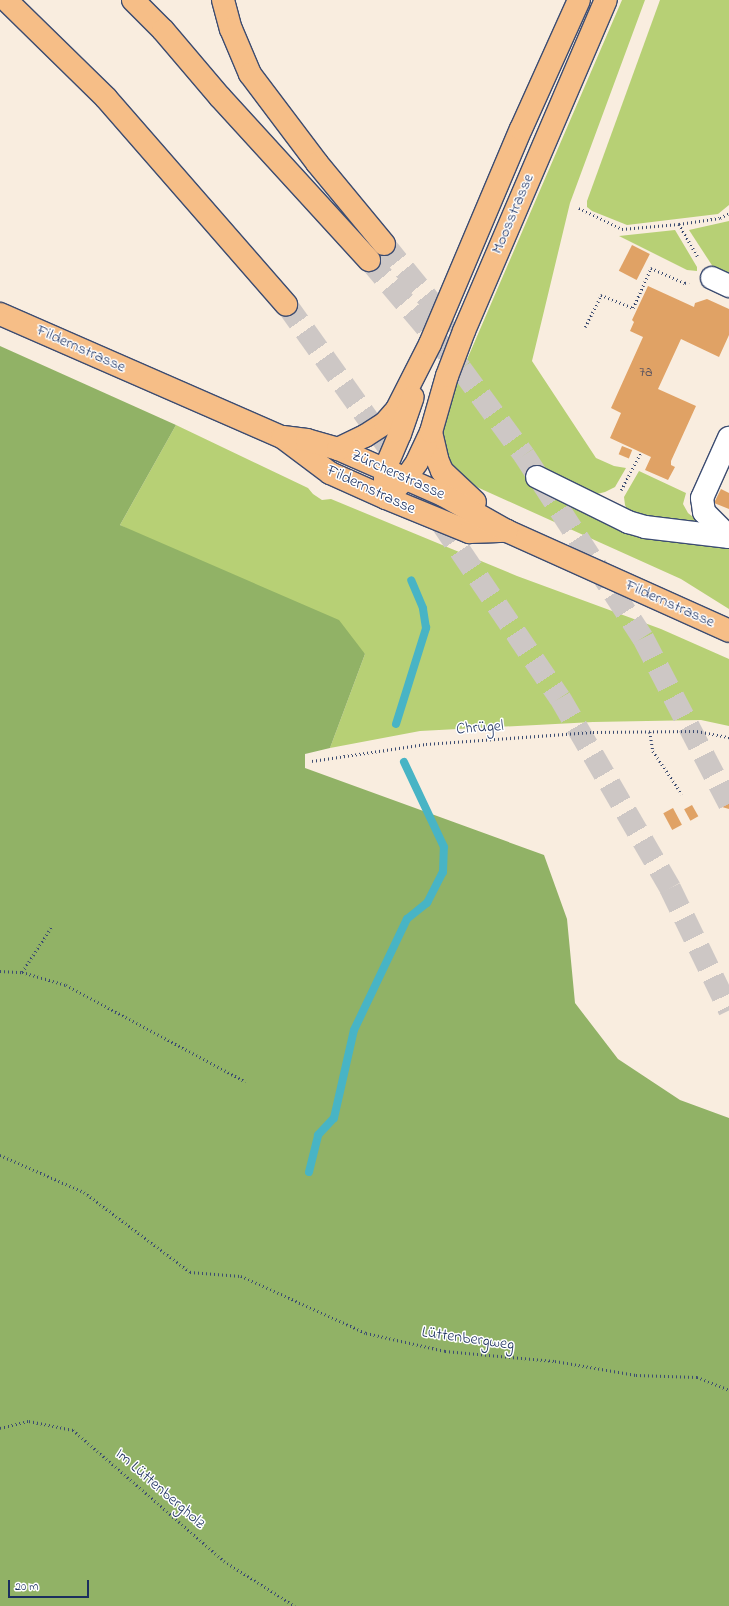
<!DOCTYPE html>
<html>
<head>
<meta charset="utf-8">
<style>
	body { margin:0 }
	#map { position:relative; width:729px; height:1606px; overflow:hidden; background:#f9eddf; font-family:"Indie Flower",sans-serif }
	div>[style] { position:absolute }
	.green>* { inset:0; background:#b7d075 }
	.forest>* { inset:0; background:#91b266 }
	.stream>* { height:8px; margin:-4px; padding:0 4px; transform-origin:4px; border-radius:4px; background:#48b4c5 }
	.building>* { inset:0; background:#e0a265; transform-origin:0 0 }
	.highway-tunnel>* { height:22px; margin-top:-11px; transform-origin:0; background:repeating-linear-gradient(90deg,#cdc7c5 0 22px,transparent 0 33px) }
	.path>* { height:2.5px; margin-top:-1.25px; transform-origin:0; background:repeating-linear-gradient(90deg,#3c4c71 0 1px,transparent 0 4px) }
	.roads { filter:drop-shadow(1px 0 #3c4c71) drop-shadow(-1px 0 #3c4c71) drop-shadow(0 1px #3c4c71) drop-shadow(0 -1px #3c4c71) }
	.minor>* { height:22px; margin:-11px; padding:0 11px; transform-origin:11px; border-radius:11px; background:#fff }
	.major>* { height:22px; margin:-11px; padding:0 11px; transform-origin:11px; border-radius:11px; background:#f6be87 }
	.highway>* { height:22px; margin:-11px; padding:0 11px; transform-origin:11px; border-radius:11px; background:#f6be87 }
	span { translate:-50% -50%; white-space:nowrap; text-align:center; line-height:1.15; -webkit-text-stroke:3px #fff; paint-order:stroke }
	.number-label { font-size:14px; color:#4c4c60 }
	.number-label span { -webkit-text-stroke-width:0 }
	.street-label { font-size:16px; color:#1b2f5e }
	.scale { position:absolute; left:8px; top:1580px; width:81px; height:18px; box-sizing:border-box; border:2px solid #1b2f5e; border-top:0; padding-left:5px; font-size:12px; line-height:14px; white-space:nowrap; color:#1b2f5e; -webkit-text-stroke:3px #fff; paint-order:stroke }
</style>
</head>
<body>
<div id="map">
	<div class="green">
		<i style="clip-path:polygon(622px 0,645px 0,570px 203px,532px 361px,596px 458px,614px 466px,626px 468px,615px 487px,605px 492px,597px 494px,539px 466px,529px 481px,729px 549px,729px 609px,681px 579px,479px 488px,464px 479px,453px 469px,447px 458px,444px 445px,443px 431px,450px 399px)"></i>
		<i style="clip-path:polygon(660px 0,729px 0,729px 205px,718px 214px,627px 225px,592px 211px,587px 207px,587px 201px)"></i>
		<i style="clip-path:polygon(729px 221px,729px 279px,717px 273px,689px 230px)"></i>
		<i style="clip-path:polygon(675px 230px,697px 267px,697px 271px,687px 270px,619px 236px)"></i>
		<i style="clip-path:polygon(176px 425px,308px 488px,313px 494px,322px 500px,331px 499px,517px 576px,661px 629px,729px 659px,729px 726px,701px 720px,593px 722px,420px 731px,330px 748px,365px 654px,120px 525px)"></i>
		<i style="clip-path:polygon(639px 471px,686px 493px,683px 504px,688px 513px,704px 526px,642px 520px,628px 512px,625px 505px,624px 497px)"></i>
	</div>
	<div class="forest">
		<i style="clip-path:polygon(0 346px,176px 425px,120px 525px,339px 620px,365px 654px,330px 748px,305px 754px,305px 768px,544px 855px,567px 919px,575px 1003px,618px 1059px,680px 1100px,729px 1118px,729px 1606px,0 1606px)"></i>
	</div>
	<div class="stream">
		<i style="left:396px;top:724px;width:101px;rotate:-72.6deg"></i>
		<i style="left:426px;top:628px;width:20px;rotate:-99deg"></i>
		<i style="left:423px;top:608px;width:30px;rotate:-113deg"></i>
		<i style="left:309px;top:1172px;width:38px;rotate:-76deg"></i>
		<i style="left:318px;top:1135px;width:23px;rotate:-47deg"></i>
		<i style="left:334px;top:1118px;width:90px;rotate:-77.2deg"></i>
		<i style="left:354px;top:1030px;width:123px;rotate:-64.5deg"></i>
		<i style="left:407px;top:919px;width:26px;rotate:-39deg"></i>
		<i style="left:427px;top:903px;width:35px;rotate:-63deg"></i>
		<i style="left:443px;top:872px;width:25px;rotate:-88deg"></i>
		<i style="left:444px;top:847px;width:94px;rotate:-115.2deg"></i>
	</div>
	<div class="building">
		<i style="left:632px;top:245px;width:20px;height:29px;rotate:27deg"></i>
		<i style="clip-path:polygon(648px 286px,694px 307px,695px 303px,707px 299px,729px 309px,729px 335px,719px 357px,681px 339px,658px 389px,696px 406px,671px 461px,671px 465px,675px 467px,668px 480px,645px 470px,651px 457px,610px 438px,621px 413px,611px 408px,643px 337px,630px 331px,634px 322px,632px 320px)"></i>
		<i style="left:622px;top:446px;width:11px;height:9px;rotate:22deg"></i>
		<i style="clip-path:polygon(721px 489px,729px 493px,729px 509px,714px 503px)"></i>
		<i style="clip-path:polygon(723px 786px,729px 786px,729px 809px,722px 807px,716px 800px,717px 792px)"></i>
		<i style="left:692px;top:805px;width:13px;height:9px;rotate:61deg"></i>
		<i style="left:673px;top:808px;width:19px;height:11px;rotate:62deg"></i>
	</div>
	<div class="highway-tunnel">
		<i style="left:384px;top:244px;width:87px;rotate:51deg"></i>
		<i style="left:439px;top:312px;width:22px;rotate:69deg"></i>
		<i style="left:369px;top:260px;width:143px;rotate:49.8deg"></i>
		<i style="left:461px;top:369px;width:107px;rotate:53.8deg"></i>
		<i style="left:524px;top:455px;width:218px;rotate:57deg"></i>
		<i style="left:643px;top:638px;width:187px;rotate:62.6deg"></i>
		<i style="left:286px;top:304px;width:236px;rotate:54.5deg"></i>
		<i style="left:423px;top:496px;width:244px;rotate:55.9deg"></i>
		<i style="left:560px;top:698px;width:220px;rotate:59.9deg"></i>
		<i style="left:670px;top:888px;width:136px;rotate:64.2deg"></i>
	</div>
	<div class="path">
		<i style="left:579px;top:208px;width:48px;rotate:26deg"></i>
		<i style="left:622px;top:229px;width:57px;rotate:-5deg"></i>
		<i style="left:679px;top:224px;width:41px;rotate:-8.3deg"></i>
		<i style="left:720px;top:218px;width:10px;rotate:-29deg"></i>
		<i style="left:679px;top:224px;width:39px;rotate:60deg"></i>
		<i style="left:585px;top:327px;width:36px;rotate:-63deg"></i>
		<i style="left:601px;top:295px;width:35px;rotate:22deg"></i>
		<i style="left:633px;top:308px;width:44px;rotate:-65.8deg"></i>
		<i style="left:651px;top:268px;width:37px;rotate:24deg"></i>
		<i style="left:685px;top:283px;width:4px;rotate:-14deg"></i>
		<i style="left:621px;top:490px;width:43px;rotate:-62.2deg"></i>
		<i style="left:650px;top:732px;width:19px;rotate:81deg"></i>
		<i style="left:653px;top:751px;width:52px;rotate:56deg"></i>
		<i style="left:312px;top:761px;width:115px;rotate:-8.5deg"></i>
		<i style="left:426px;top:744px;width:167px;rotate:-4.1deg"></i>
		<i style="left:593px;top:732px;width:104px;rotate:-0.6deg"></i>
		<i style="left:697px;top:731px;width:33px;rotate:11deg"></i>
		<i style="left:0;top:971px;width:22px;rotate:3deg"></i>
		<i style="left:22px;top:972px;width:46px;rotate:16.5deg"></i>
		<i style="left:66px;top:985px;width:204px;rotate:28.3deg"></i>
		<i style="left:22px;top:972px;width:55px;rotate:-56.9deg"></i>
		<i style="left:0;top:1155px;width:92px;rotate:23.8deg"></i>
		<i style="left:84px;top:1192px;width:133px;rotate:37deg"></i>
		<i style="left:190px;top:1272px;width:51px;rotate:4.5deg"></i>
		<i style="left:241px;top:1276px;width:137px;rotate:24.5deg"></i>
		<i style="left:366px;top:1333px;width:81px;rotate:12.8deg"></i>
		<i style="left:445px;top:1351px;width:110px;rotate:5.2deg"></i>
		<i style="left:555px;top:1361px;width:82px;rotate:9.8deg"></i>
		<i style="left:636px;top:1375px;width:61px;rotate:1.9deg"></i>
		<i style="left:697px;top:1377px;width:35px;rotate:22deg"></i>
		<i style="left:0;top:1428px;width:30px;rotate:-14deg"></i>
		<i style="left:29px;top:1421px;width:45px;rotate:11.6deg"></i>
		<i style="left:73px;top:1430px;width:200px;rotate:40.9deg"></i>
		<i style="left:224px;top:1561px;width:84px;rotate:32.4deg"></i>
	</div>
	<div class="roads">
		<div class="minor">
			<i style="left:712px;top:278px;width:19px;rotate:25deg"></i>
			<i style="left:537px;top:477px;width:102px;rotate:26.3deg"></i>
			<i style="left:628px;top:522px;width:18px;rotate:16deg"></i>
			<i style="left:645px;top:527px;width:85px;rotate:6.8deg"></i>
			<i style="left:729px;top:537px;width:35px;rotate:-135deg"></i>
			<i style="left:704px;top:512px;width:14px;rotate:-98deg"></i>
			<i style="left:702px;top:498px;width:66px;rotate:-65.8deg"></i>
		</div>
		<div class="major">
			<i style="left:0;top:314px;width:308px;rotate:23.6deg"></i>
			<i style="left:282px;top:437px;width:60px;rotate:36.9deg"></i>
			<i style="left:330px;top:473px;width:61px;rotate:24.1deg"></i>
			<i style="left:386px;top:498px;width:90px;rotate:22.3deg"></i>
			<i style="left:469px;top:532px;width:38px;rotate:-2deg"></i>
			<i style="left:507px;top:531px;width:243px;rotate:24.2deg"></i>
			<i style="left:431px;top:432px;width:28px;rotate:77deg"></i>
			<i style="left:437px;top:459px;width:13px;rotate:67deg"></i>
			<i style="left:442px;top:471px;width:45px;rotate:43.2deg"></i>
			<i style="left:283px;top:437px;width:24px;rotate:7deg"></i>
			<i style="left:307px;top:440px;width:32px;rotate:16deg"></i>
			<i style="left:338px;top:449px;width:115px;rotate:23.7deg"></i>
			<i style="left:443px;top:495px;width:73px;rotate:29.4deg"></i>
			<i style="left:338px;top:449px;width:30px;rotate:-26deg"></i>
			<i style="left:365px;top:436px;width:24px;rotate:-33deg"></i>
			<i style="left:385px;top:423px;width:18px;rotate:-49deg"></i>
			<i style="left:397px;top:409px;width:73px;rotate:-63.1deg"></i>
			<i style="left:430px;top:344px;width:233px;rotate:-67.1deg"></i>
			<i style="left:521px;top:129px;width:141px;rotate:-65.8deg"></i>
			<i style="left:385px;top:483px;width:14px;rotate:-90deg"></i>
			<i style="left:385px;top:469px;width:38px;rotate:-67deg"></i>
			<i style="left:400px;top:434px;width:39px;rotate:-71deg"></i>
			<i style="left:386px;top:498px;width:28px;rotate:-45deg"></i>
			<i style="left:406px;top:478px;width:19px;rotate:-55deg"></i>
			<i style="left:417px;top:462px;width:33px;rotate:-65deg"></i>
			<i style="left:431px;top:432px;width:58px;rotate:-74.1deg"></i>
			<i style="left:447px;top:376px;width:48px;rotate:-69.3deg"></i>
			<i style="left:464px;top:331px;width:360px;rotate:-66.8deg"></i>
		</div>
		<div class="highway">
			<i style="left:6px;top:0;width:140px;rotate:44.4deg"></i>
			<i style="left:106px;top:98px;width:274px;rotate:48.9deg"></i>
			<i style="left:133px;top:0;width:42px;rotate:45deg"></i>
			<i style="left:163px;top:30px;width:88px;rotate:49.6deg"></i>
			<i style="left:220px;top:97px;width:221px;rotate:47.6deg"></i>
			<i style="left:223px;top:0;width:30px;rotate:75deg"></i>
			<i style="left:231px;top:29px;width:49px;rotate:67.1deg"></i>
			<i style="left:250px;top:74px;width:111px;rotate:53deg"></i>
			<i style="left:317px;top:163px;width:105px;rotate:50.4deg"></i>
		</div>
	</div>
	<div class="number-label">
		<span style="left:646px;top:373px">7a</span>
	</div>
	<div class="street-label">
		<span style="left:513px;top:214px;rotate:-67deg">Moosstrasse</span>
		<span style="left:81px;top:349px;rotate:24deg">Fildernstrasse</span>
		<span style="left:398px;top:475px;rotate:24deg">Zürcherstrasse</span>
		<span style="left:371px;top:490px;rotate:25deg">Fildernstrasse</span>
		<span style="left:670px;top:604px;rotate:24deg">Fildernstrasse</span>
		<span style="left:480px;top:728px;rotate:-4deg">Chrügel</span>
		<span style="left:468px;top:1339px;rotate:8deg">Lüttenbergweg</span>
		<span style="left:160px;top:1489px;rotate:41deg">Im Lüttenbergholz</span>
	</div>
	<div class="scale">20 m</div>
</div>
</body>
</html>
